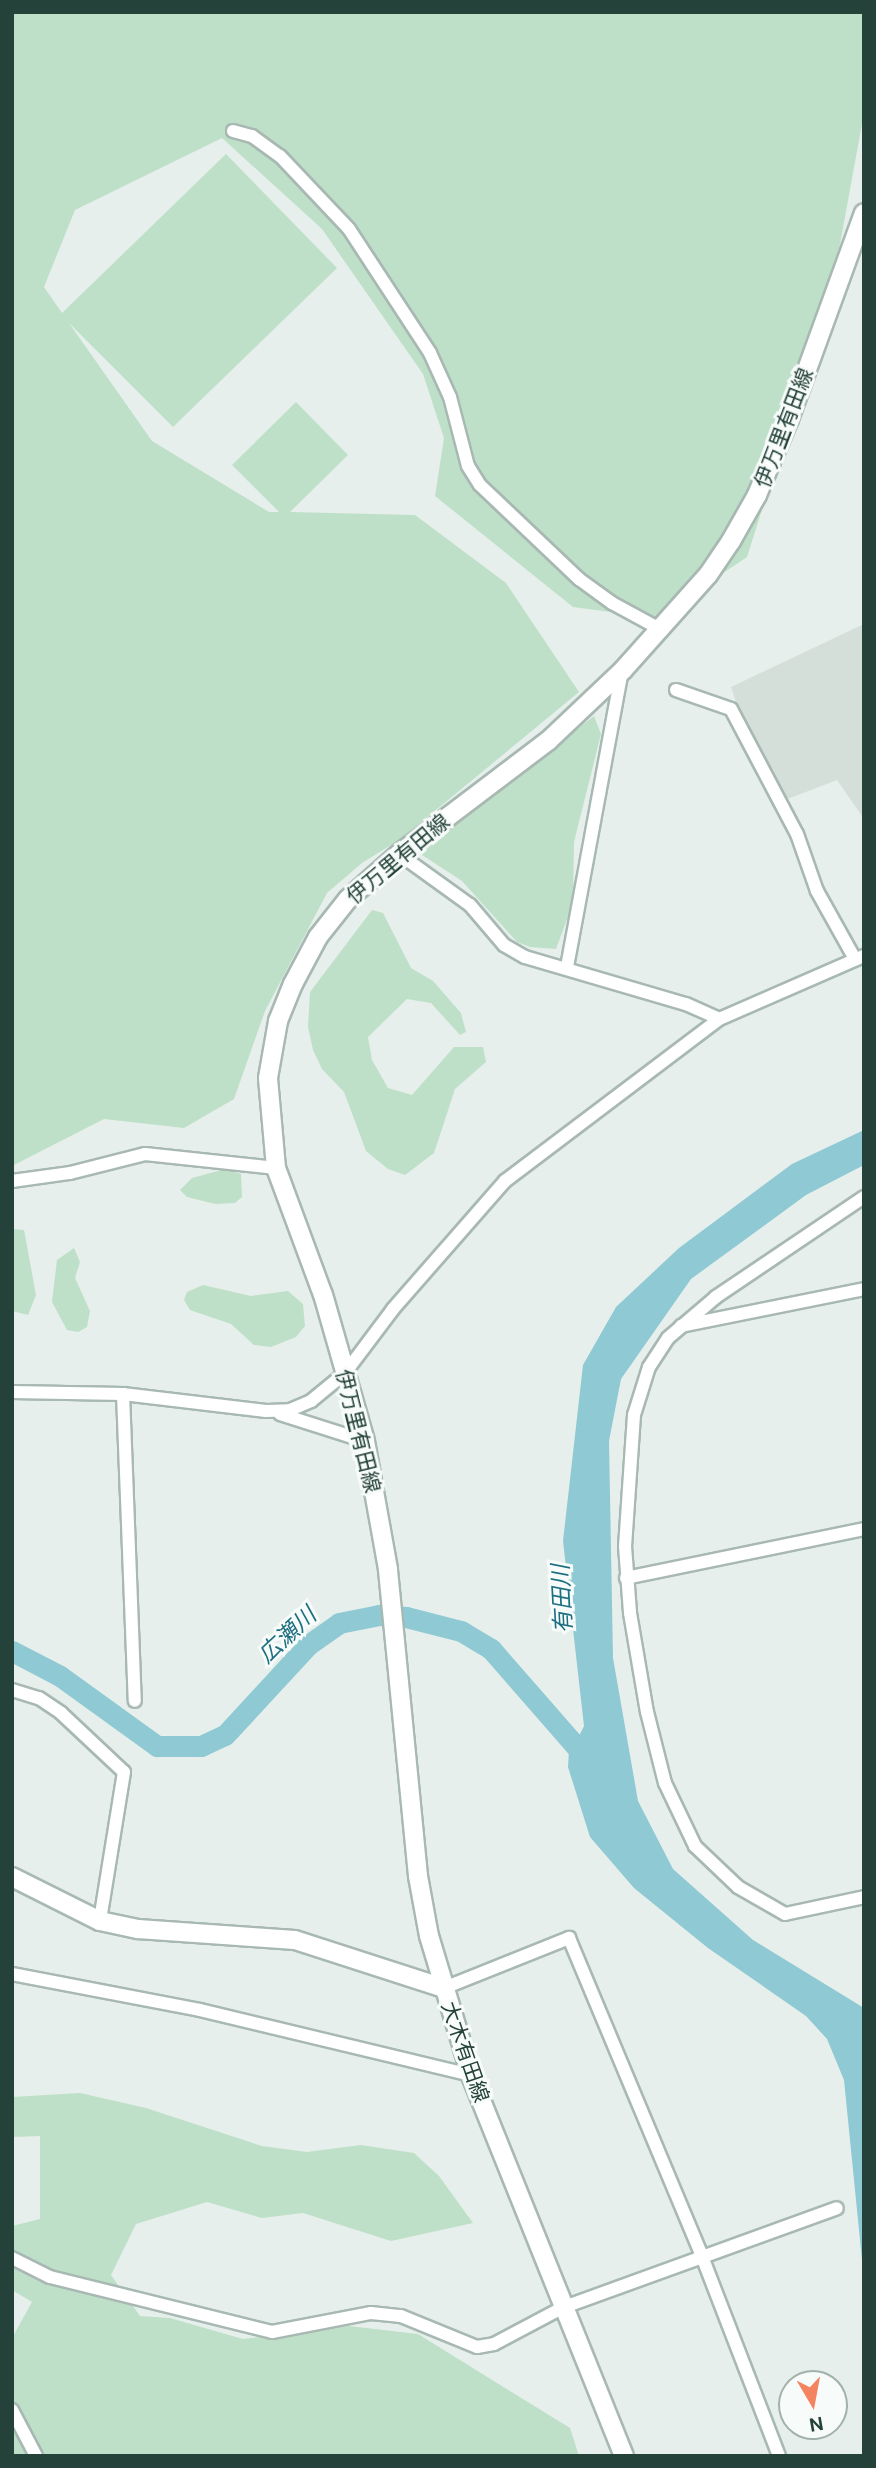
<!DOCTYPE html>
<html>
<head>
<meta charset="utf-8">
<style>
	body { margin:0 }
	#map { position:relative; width:876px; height:2468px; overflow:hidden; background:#e6efeb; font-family:"DM Sans","Noto Sans JP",sans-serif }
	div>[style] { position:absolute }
	.built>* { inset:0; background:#d4dfda }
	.green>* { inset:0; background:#bfe0c8 }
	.water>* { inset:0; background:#8ec9d4 }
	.river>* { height:21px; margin:-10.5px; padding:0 10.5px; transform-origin:10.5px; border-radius:10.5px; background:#8ec9d4 }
	.roads { filter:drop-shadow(2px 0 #a8b8b2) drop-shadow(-2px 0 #a8b8b2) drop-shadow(0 2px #a8b8b2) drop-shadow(0 -2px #a8b8b2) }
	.minor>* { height:12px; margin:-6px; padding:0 6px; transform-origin:6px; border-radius:6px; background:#fff }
	.secondary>* { height:18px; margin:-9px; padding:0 9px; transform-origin:9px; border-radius:9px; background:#fff }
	span { translate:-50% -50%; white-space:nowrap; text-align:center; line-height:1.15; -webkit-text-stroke:6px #f7fbf9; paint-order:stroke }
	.street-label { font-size:21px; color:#24423a }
	.water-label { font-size:23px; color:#1c6f80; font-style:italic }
	.frame { position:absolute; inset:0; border:14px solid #24423a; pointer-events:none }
	.north { position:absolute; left:778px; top:2370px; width:70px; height:70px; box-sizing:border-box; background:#f7fbf9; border:2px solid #a3b1ad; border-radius:50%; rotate:170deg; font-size:19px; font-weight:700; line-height:28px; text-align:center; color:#24423a }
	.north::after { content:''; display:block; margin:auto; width:24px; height:32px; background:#f4845f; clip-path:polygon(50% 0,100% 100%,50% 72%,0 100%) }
</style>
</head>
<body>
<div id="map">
	<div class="built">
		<i style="clip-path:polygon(864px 624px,864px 819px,837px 780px,785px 800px,741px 717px,731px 687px)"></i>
	</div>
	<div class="green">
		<i style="clip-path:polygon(12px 12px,864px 12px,864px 113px,832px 288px,747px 557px,656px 618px,573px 607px,435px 496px,444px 438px,423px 374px,322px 229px,222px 138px,75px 210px,44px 287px,62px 313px,226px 154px,337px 268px,173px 427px,69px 323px,152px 441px,269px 512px,279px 512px,232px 465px,296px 402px,348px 455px,290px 512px,415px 515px,506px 583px,579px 692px,402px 838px,362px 863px,327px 893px,265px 1011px,234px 1099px,184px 1128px,104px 1119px,12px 1166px)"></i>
		<i style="clip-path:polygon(594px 716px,601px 734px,574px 842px,573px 903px,556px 949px,530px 947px,517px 942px,462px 881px,419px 853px)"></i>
		<i style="clip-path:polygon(372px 910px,383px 913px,411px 968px,433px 981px,461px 1013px,466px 1032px,460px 1035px,431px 1003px,407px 999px,368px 1037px,372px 1060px,388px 1088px,412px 1095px,454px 1047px,483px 1047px,486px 1062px,455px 1089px,434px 1153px,405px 1175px,388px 1169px,366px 1151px,344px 1092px,322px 1069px,313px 1050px,308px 1027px,310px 992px)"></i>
		<i style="clip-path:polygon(225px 1169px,241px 1174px,242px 1197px,235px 1203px,215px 1204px,187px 1197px,180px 1190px,192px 1178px)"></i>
		<i style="clip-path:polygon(12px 1229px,24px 1230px,36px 1295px,28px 1315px,12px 1311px)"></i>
		<i style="clip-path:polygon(74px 1248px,80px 1262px,75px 1278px,90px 1311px,87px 1327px,78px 1332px,67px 1330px,52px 1302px,57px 1260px)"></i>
		<i style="clip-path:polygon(203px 1285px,251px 1296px,288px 1291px,303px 1304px,305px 1326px,296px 1337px,271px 1347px,254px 1345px,231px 1324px,190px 1310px,184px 1300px,187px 1292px)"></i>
		<i style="clip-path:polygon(80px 2093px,146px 2108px,262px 2146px,307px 2152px,361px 2145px,414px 2153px,439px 2176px,473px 2223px,391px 2241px,303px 2213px,262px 2218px,207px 2202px,136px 2224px,111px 2275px,140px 2316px,170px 2318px,243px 2339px,349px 2326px,418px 2334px,570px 2428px,579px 2456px,12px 2456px,12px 2338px,32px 2302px,12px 2290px,12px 2226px,40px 2219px,40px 2136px,12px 2137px,12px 2097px)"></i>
	</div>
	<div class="water">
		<i style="clip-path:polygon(864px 1130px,864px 1165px,806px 1195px,691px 1279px,621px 1379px,609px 1441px,613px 1658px,638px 1801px,673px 1869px,753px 1940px,864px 2008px,864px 2280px,844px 2080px,827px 2039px,806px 2016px,708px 1948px,634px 1888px,590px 1837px,568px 1767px,570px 1733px,579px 1736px,584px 1726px,563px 1541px,583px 1365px,616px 1307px,679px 1248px,792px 1164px)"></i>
	</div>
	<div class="river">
		<i style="left:12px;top:1651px;width:54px;rotate:27.5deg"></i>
		<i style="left:60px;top:1676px;width:120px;rotate:35.8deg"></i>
		<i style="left:157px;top:1746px;width:44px"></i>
		<i style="left:201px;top:1746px;width:26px;rotate:-25deg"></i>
		<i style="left:225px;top:1735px;width:122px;rotate:-47.3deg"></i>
		<i style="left:308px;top:1645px;width:38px;rotate:-35deg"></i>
		<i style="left:339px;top:1623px;width:41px;rotate:-11.3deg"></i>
		<i style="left:379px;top:1615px;width:27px;rotate:4deg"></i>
		<i style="left:406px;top:1617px;width:57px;rotate:14.3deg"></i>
		<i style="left:461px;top:1631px;width:35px;rotate:31deg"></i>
		<i style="left:491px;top:1649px;width:146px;rotate:48.9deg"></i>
	</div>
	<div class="roads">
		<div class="minor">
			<i style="left:233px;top:131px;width:20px;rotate:15deg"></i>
			<i style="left:252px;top:136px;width:34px;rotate:36deg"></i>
			<i style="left:280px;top:156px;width:100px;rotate:46.6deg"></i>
			<i style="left:349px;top:229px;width:148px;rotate:56.8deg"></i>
			<i style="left:430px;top:353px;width:48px;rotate:65.6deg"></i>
			<i style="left:450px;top:397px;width:71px;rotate:75.4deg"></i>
			<i style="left:468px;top:466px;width:22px;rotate:58deg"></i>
			<i style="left:480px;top:485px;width:137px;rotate:43.5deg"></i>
			<i style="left:579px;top:579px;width:41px;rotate:36deg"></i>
			<i style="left:612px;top:603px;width:55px;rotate:28.4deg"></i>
			<i style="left:676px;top:690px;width:58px;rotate:19.1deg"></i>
			<i style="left:731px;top:709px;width:141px;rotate:62.2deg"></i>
			<i style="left:797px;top:834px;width:60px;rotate:70.7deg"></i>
			<i style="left:817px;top:891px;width:78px;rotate:60.8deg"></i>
			<i style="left:399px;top:854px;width:87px;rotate:35.7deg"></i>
			<i style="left:470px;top:905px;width:52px;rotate:49.6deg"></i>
			<i style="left:504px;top:945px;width:24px;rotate:30deg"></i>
			<i style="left:525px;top:957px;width:168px;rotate:16.3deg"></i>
			<i style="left:686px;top:1004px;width:36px;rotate:24deg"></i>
			<i style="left:567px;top:967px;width:301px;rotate:-79.5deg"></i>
			<i style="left:12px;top:1181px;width:59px;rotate:-7.9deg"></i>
			<i style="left:70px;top:1173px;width:77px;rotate:-14.2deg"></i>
			<i style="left:145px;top:1154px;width:132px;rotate:6.1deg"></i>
			<i style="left:864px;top:1197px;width:179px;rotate:146deg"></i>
			<i style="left:716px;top:1297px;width:63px;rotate:139.5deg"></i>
			<i style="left:668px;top:1338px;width:35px;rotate:123deg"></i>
			<i style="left:649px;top:1367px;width:50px;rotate:107.4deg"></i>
			<i style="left:634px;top:1415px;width:131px;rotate:93.9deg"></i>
			<i style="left:625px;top:1546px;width:67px;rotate:85.7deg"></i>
			<i style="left:630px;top:1613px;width:100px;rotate:80.3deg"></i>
			<i style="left:647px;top:1712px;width:73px;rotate:75.8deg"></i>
			<i style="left:665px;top:1783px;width:70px;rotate:64.5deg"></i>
			<i style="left:695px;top:1846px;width:59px;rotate:43.6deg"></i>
			<i style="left:738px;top:1887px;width:54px;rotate:29.9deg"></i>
			<i style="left:785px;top:1914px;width:81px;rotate:-12.1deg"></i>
			<i style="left:681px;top:1326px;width:187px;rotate:-11.4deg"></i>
			<i style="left:12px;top:1392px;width:111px;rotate:1deg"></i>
			<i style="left:123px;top:1394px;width:144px;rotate:6.8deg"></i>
			<i style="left:266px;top:1411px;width:24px;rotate:-2deg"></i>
			<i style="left:290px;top:1410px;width:23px;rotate:-23deg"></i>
			<i style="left:311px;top:1401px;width:44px;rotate:-39.5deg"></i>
			<i style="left:345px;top:1373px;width:80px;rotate:-53.1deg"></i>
			<i style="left:393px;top:1309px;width:170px;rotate:-48.8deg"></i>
			<i style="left:505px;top:1181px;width:268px;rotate:-37.1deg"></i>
			<i style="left:719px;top:1019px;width:158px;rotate:-23.5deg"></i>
			<i style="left:123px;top:1394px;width:307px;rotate:87.8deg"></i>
			<i style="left:280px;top:1414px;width:89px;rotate:17.6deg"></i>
			<i style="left:626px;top:1578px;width:243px;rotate:-11.6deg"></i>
			<i style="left:12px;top:1690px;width:28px;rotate:17deg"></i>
			<i style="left:39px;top:1698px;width:27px;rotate:34deg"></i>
			<i style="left:61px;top:1713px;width:86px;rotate:43.1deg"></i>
			<i style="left:124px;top:1772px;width:151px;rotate:99.2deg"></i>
			<i style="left:12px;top:1974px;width:191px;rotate:10.8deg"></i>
			<i style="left:200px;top:2010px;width:279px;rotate:13.5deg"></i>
			<i style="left:444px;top:1988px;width:135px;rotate:-21.8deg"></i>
			<i style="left:569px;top:1938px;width:348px;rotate:67.3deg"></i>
			<i style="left:703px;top:2259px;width:211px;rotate:68.9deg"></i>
			<i style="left:12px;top:2258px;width:42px;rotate:26.6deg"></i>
			<i style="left:50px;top:2277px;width:229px;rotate:13.9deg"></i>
			<i style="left:272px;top:2332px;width:101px;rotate:-10.9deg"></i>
			<i style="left:371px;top:2313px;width:30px;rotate:6deg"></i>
			<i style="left:401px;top:2316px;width:82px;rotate:22.2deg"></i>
			<i style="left:477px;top:2347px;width:17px;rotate:-10deg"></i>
			<i style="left:494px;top:2344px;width:79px;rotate:-27.9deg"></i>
			<i style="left:564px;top:2307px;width:290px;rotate:-19.9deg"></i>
			<i style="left:12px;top:2410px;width:52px;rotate:62.4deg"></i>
		</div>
		<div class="secondary">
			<i style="left:12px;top:1877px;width:98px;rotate:26.6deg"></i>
			<i style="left:100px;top:1921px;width:39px;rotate:12deg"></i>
			<i style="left:138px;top:1929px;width:157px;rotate:4deg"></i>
			<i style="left:295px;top:1940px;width:157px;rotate:17.9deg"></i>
			<i style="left:624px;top:2456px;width:411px;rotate:-111.9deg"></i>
			<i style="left:471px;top:2075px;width:145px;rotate:-106.8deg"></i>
			<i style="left:429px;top:1936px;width:61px;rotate:-100.4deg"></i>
			<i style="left:418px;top:1876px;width:308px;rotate:-95.6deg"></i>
			<i style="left:388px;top:1569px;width:130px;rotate:-100.2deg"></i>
			<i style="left:365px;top:1441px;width:152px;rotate:-106deg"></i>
			<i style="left:323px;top:1295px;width:135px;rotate:-110.3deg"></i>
			<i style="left:276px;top:1168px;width:90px;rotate:-95.1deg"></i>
			<i style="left:268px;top:1078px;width:58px;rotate:-80deg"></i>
			<i style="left:278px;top:1021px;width:40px;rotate:-68deg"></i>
			<i style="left:293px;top:984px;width:53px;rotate:-62deg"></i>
			<i style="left:318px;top:937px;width:48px;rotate:-51.7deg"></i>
			<i style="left:348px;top:899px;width:68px;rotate:-41.4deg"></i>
			<i style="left:399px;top:854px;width:187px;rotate:-37.2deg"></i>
			<i style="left:548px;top:741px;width:103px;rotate:-43.4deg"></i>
			<i style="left:623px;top:670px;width:127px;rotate:-48.2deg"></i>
			<i style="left:708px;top:575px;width:41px;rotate:-55.9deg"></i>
			<i style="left:731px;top:541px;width:53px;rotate:-60.5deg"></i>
			<i style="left:757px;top:495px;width:82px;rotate:-67.2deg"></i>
			<i style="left:789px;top:419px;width:219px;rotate:-70deg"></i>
		</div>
	</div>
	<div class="street-label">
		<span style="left:784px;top:428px;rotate:-69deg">伊万里有田線</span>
		<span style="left:398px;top:859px;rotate:-40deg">伊万里有田線</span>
		<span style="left:358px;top:1431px;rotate:76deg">伊万里有田線</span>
		<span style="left:465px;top:2052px;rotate:71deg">大木有田線</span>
	</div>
	<div class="water-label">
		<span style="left:562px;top:1599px;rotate:-93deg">有田川</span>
		<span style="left:287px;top:1635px;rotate:-43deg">広瀬川</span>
	</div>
	<div class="frame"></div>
	<div class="north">N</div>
</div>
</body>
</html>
